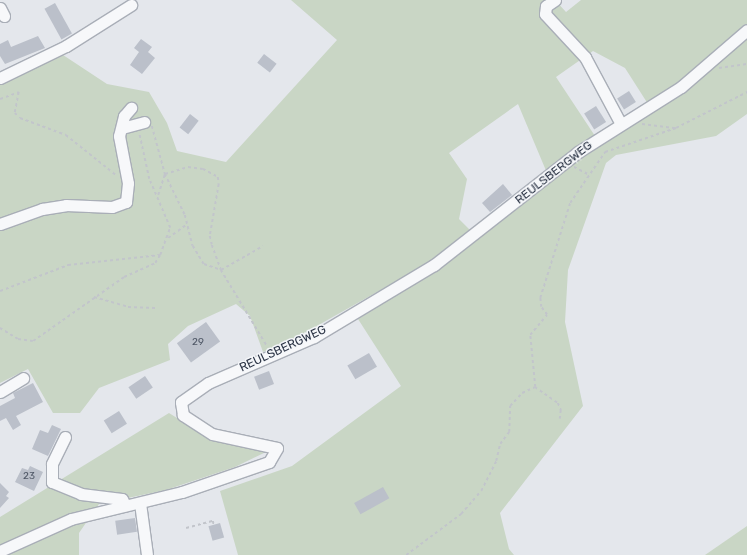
<!DOCTYPE html>
<html>
<head>
<meta charset="utf-8">
<style>
	body { margin:0 }
	#map { position:relative; width:747px; height:555px; overflow:hidden; background:#e4e7ec; font-family:Rubik,sans-serif }
	div>[style] { position:absolute }
	.green>* { inset:0; background:#c9d6c5 }
	.building>* { inset:0; background:#bbc0ca; transform-origin:0 0 }
	.path>* { height:1.5px; margin-top:-0.75px; transform-origin:0; background:repeating-linear-gradient(90deg,#c2c5cb 0 3px,transparent 0 6px) }
	.roads { filter:drop-shadow(1px 0 #a9aeb7) drop-shadow(-1px 0 #a9aeb7) drop-shadow(0 1px #a9aeb7) drop-shadow(0 -1px #a9aeb7) }
	.minor>* { height:11px; margin:-5.5px; padding:0 5.5px; transform-origin:5.5px; border-radius:5.5px; background:#f7f8fa }
	span { translate:-50% -50%; white-space:nowrap; text-align:center; line-height:1.15; -webkit-text-stroke:3px #f4f6f9; paint-order:stroke }
	.number-label { font-size:10px; color:#4f5766 }
	.number-label span { -webkit-text-stroke-width:0 }
	.street-label { font-size:12px; color:#2b3445 }
</style>
</head>
<body>
<div id="map">
	<div class="green">
		<i style="clip-path:polygon(291px 0,555px 0,566px 12px,581px 0,747px 0,747px 25px,706px 62px,648px 104px,625px 68px,593px 51px,556px 77px,595px 136px,547px 173px,518px 104px,449px 153px,467px 179px,459px 219px,473px 233px,432px 261px,292px 340px,263px 352px,250px 316px,236px 304px,188px 326px,168px 344px,170px 360px,99px 388px,80px 413px,53px 413px,28px 369px,0 383px,0 79px,60px 53px,107px 84px,149px 92px,167px 123px,177px 151px,226px 162px,337px 40px)"></i>
		<i style="clip-path:polygon(747px 34px,747px 114px,716px 136px,616px 155px,606px 163px,568px 270px,565px 322px,583px 406px,500px 513px,509px 549px,514px 555px,238px 555px,220px 491px,292px 466px,401px 386px,358px 319px,446px 264px,535px 195px,574px 158px)"></i>
		<i style="clip-path:polygon(169px 413px,212px 440px,266px 452px,235px 467px,166px 490px,99px 504px,79px 533px,79px 555px,0 555px,0 517px)"></i>
		<i style="clip-path:polygon(747px 526px,747px 555px,705px 555px)"></i>
	</div>
	<div class="building">
		<i style="left:55px;top:3px;width:35px;height:12px;rotate:61deg"></i>
		<i style="clip-path:polygon(38px 36px,45px 48px,5px 64px,0 56px,0 44px,8px 40px,11px 47px)"></i>
		<i style="clip-path:polygon(141px 39px,152px 47px,148px 52px,155px 58px,142px 74px,130px 65px,139px 52px,134px 48px)"></i>
		<i style="left:264px;top:54px;width:16px;height:11px;rotate:38deg"></i>
		<i style="left:629px;top:91px;width:13px;height:14px;rotate:58deg"></i>
		<i style="left:596px;top:106px;width:19px;height:14px;rotate:58deg"></i>
		<i style="left:190px;top:114px;width:11px;height:17px;rotate:38deg"></i>
		<i style="clip-path:polygon(503px 184px,512px 195px,490px 212px,482px 203px)"></i>
		<i style="left:206px;top:322px;width:24px;height:36px;rotate:54deg"></i>
		<i style="left:369px;top:353px;width:16px;height:25px;rotate:60deg"></i>
		<i style="left:269px;top:371px;width:14px;height:16px;rotate:69deg"></i>
		<i style="left:145px;top:376px;width:14px;height:20px;rotate:56deg"></i>
		<i style="clip-path:polygon(33px 383px,43px 402px,16px 416px,21px 425px,13px 430px,6px 418px,0 421px,0 406px,15px 398px,13px 393px)"></i>
		<i style="left:119px;top:411px;width:15px;height:18px;rotate:58deg"></i>
		<i style="clip-path:polygon(52px 425px,61px 429px,48px 456px,32px 449px,40px 430px,48px 433px)"></i>
		<i style="clip-path:polygon(30px 466px,43px 472px,34px 491px,15px 482px,22px 468px,28px 470px)"></i>
		<i style="clip-path:polygon(0 483px,9px 492px,6px 496px,9px 498px,0 508px)"></i>
		<i style="left:383px;top:487px;width:13px;height:33px;rotate:61deg"></i>
		<i style="left:135px;top:518px;width:14px;height:20px;rotate:82deg"></i>
		<i style="left:220px;top:523px;width:15px;height:12px;rotate:74deg"></i>
	</div>
	<div class="path">
		<i style="left:719px;top:68px;width:28px;rotate:-8deg"></i>
		<i style="left:0;top:99px;width:20px;rotate:-20deg"></i>
		<i style="left:19px;top:92px;width:21px;rotate:101deg"></i>
		<i style="left:15px;top:113px;width:7px;rotate:45deg"></i>
		<i style="left:20px;top:118px;width:49px;rotate:20.3deg"></i>
		<i style="left:66px;top:135px;width:64px;rotate:38.7deg"></i>
		<i style="left:642px;top:124px;width:34px;rotate:7deg"></i>
		<i style="left:676px;top:128px;width:80px;rotate:-26.9deg"></i>
		<i style="left:152px;top:126px;width:50px;rotate:74.8deg"></i>
		<i style="left:165px;top:174px;width:46px;rotate:64deg"></i>
		<i style="left:185px;top:215px;width:32px;rotate:76deg"></i>
		<i style="left:193px;top:246px;width:21px;rotate:59deg"></i>
		<i style="left:204px;top:264px;width:18px;rotate:19deg"></i>
		<i style="left:221px;top:270px;width:48px;rotate:-29.7deg"></i>
		<i style="left:574px;top:167px;width:16px;rotate:27deg"></i>
		<i style="left:158px;top:195px;width:22px;rotate:-72deg"></i>
		<i style="left:165px;top:174px;width:24px;rotate:-17deg"></i>
		<i style="left:188px;top:167px;width:15px;rotate:8deg"></i>
		<i style="left:203px;top:169px;width:17px;rotate:28deg"></i>
		<i style="left:218px;top:177px;width:7px;rotate:82deg"></i>
		<i style="left:219px;top:184px;width:53px;rotate:99.8deg"></i>
		<i style="left:210px;top:236px;width:9px;rotate:77deg"></i>
		<i style="left:212px;top:245px;width:27px;rotate:70deg"></i>
		<i style="left:221px;top:270px;width:89px;rotate:58.8deg"></i>
		<i style="left:168px;top:238px;width:24px;rotate:-36deg"></i>
		<i style="left:0;top:291px;width:73px;rotate:-20.9deg"></i>
		<i style="left:68px;top:265px;width:93px;rotate:-6.2deg"></i>
		<i style="left:160px;top:255px;width:29px;rotate:-70deg"></i>
		<i style="left:170px;top:228px;width:53px;rotate:-113.2deg"></i>
		<i style="left:149px;top:179px;width:47px;rotate:-102.3deg"></i>
		<i style="left:94px;top:297px;width:35px;rotate:16deg"></i>
		<i style="left:128px;top:307px;width:27px;rotate:2deg"></i>
		<i style="left:0;top:328px;width:21px;rotate:31deg"></i>
		<i style="left:18px;top:339px;width:15px;rotate:8deg"></i>
		<i style="left:33px;top:341px;width:111px;rotate:-35.1deg"></i>
		<i style="left:124px;top:277px;width:34px;rotate:-24deg"></i>
		<i style="left:155px;top:263px;width:9px;rotate:-58deg"></i>
		<i style="left:535px;top:387px;width:28px;rotate:35deg"></i>
		<i style="left:558px;top:403px;width:8px;rotate:67deg"></i>
		<i style="left:561px;top:410px;width:9px;rotate:96deg"></i>
		<i style="left:186px;top:528px;width:28px;rotate:-15deg"></i>
		<i style="left:213px;top:521px;width:4px;rotate:76deg"></i>
		<i style="left:406px;top:555px;width:69px;rotate:-36.7deg"></i>
		<i style="left:461px;top:514px;width:30px;rotate:-49deg"></i>
		<i style="left:481px;top:491px;width:34px;rotate:-63deg"></i>
		<i style="left:496px;top:461px;width:17px;rotate:-77deg"></i>
		<i style="left:500px;top:444px;width:15px;rotate:-53deg"></i>
		<i style="left:509px;top:432px;width:26px;rotate:-88deg"></i>
		<i style="left:510px;top:406px;width:18px;rotate:-47deg"></i>
		<i style="left:522px;top:393px;width:14px;rotate:-25deg"></i>
		<i style="left:535px;top:387px;width:52px;rotate:-95.5deg"></i>
		<i style="left:530px;top:335px;width:26px;rotate:-50deg"></i>
		<i style="left:547px;top:315px;width:10px;rotate:-127deg"></i>
		<i style="left:541px;top:307px;width:9px;rotate:-96deg"></i>
		<i style="left:540px;top:298px;width:100px;rotate:-72.5deg"></i>
		<i style="left:570px;top:203px;width:62px;rotate:-55.5deg"></i>
		<i style="left:605px;top:152px;width:75px;rotate:-18.7deg"></i>
	</div>
	<div class="roads">
		<div class="minor">
			<i style="left:555px;top:0;width:11px;rotate:146deg"></i>
			<i style="left:546px;top:6px;width:8px;rotate:97deg"></i>
			<i style="left:545px;top:14px;width:59px;rotate:47.1deg"></i>
			<i style="left:585px;top:57px;width:76px;rotate:61.8deg"></i>
			<i style="left:0;top:8px;width:9px;rotate:63deg"></i>
			<i style="left:0;top:78px;width:73px;rotate:-25.9deg"></i>
			<i style="left:66px;top:46px;width:77px;rotate:-32.2deg"></i>
			<i style="left:122px;top:128px;width:23px;rotate:-15deg"></i>
			<i style="left:0;top:224px;width:45px;rotate:-19.7deg"></i>
			<i style="left:42px;top:209px;width:24px;rotate:-9deg"></i>
			<i style="left:66px;top:205px;width:46px;rotate:2.5deg"></i>
			<i style="left:112px;top:207px;width:15px;rotate:-20deg"></i>
			<i style="left:126px;top:202px;width:19px;rotate:-84deg"></i>
			<i style="left:128px;top:183px;width:48px;rotate:-100.8deg"></i>
			<i style="left:119px;top:136px;width:21px;rotate:-76deg"></i>
			<i style="left:124px;top:116px;width:11px;rotate:-49deg"></i>
			<i style="left:0;top:392px;width:27px;rotate:-31deg"></i>
			<i style="left:65px;top:437px;width:30px;rotate:116deg"></i>
			<i style="left:52px;top:464px;width:18px;rotate:90deg"></i>
			<i style="left:52px;top:482px;width:31px;rotate:22deg"></i>
			<i style="left:81px;top:494px;width:41px;rotate:7deg"></i>
			<i style="left:122px;top:499px;width:7px;rotate:63deg"></i>
			<i style="left:140px;top:503px;width:52px;rotate:82.3deg"></i>
			<i style="left:0;top:551px;width:78px;rotate:-24.3deg"></i>
			<i style="left:71px;top:519px;width:114px;rotate:-13.7deg"></i>
			<i style="left:182px;top:492px;width:92px;rotate:-19deg"></i>
			<i style="left:269px;top:462px;width:16px;rotate:-60deg"></i>
			<i style="left:277px;top:448px;width:66px;rotate:-167.8deg"></i>
			<i style="left:212px;top:434px;width:35px;rotate:-147deg"></i>
			<i style="left:183px;top:415px;width:13px;rotate:-99deg"></i>
			<i style="left:181px;top:402px;width:33px;rotate:-35deg"></i>
			<i style="left:208px;top:383px;width:116px;rotate:-23.5deg"></i>
			<i style="left:314px;top:337px;width:140px;rotate:-31deg"></i>
			<i style="left:434px;top:265px;width:183px;rotate:-38.1deg"></i>
			<i style="left:578px;top:152px;width:122px;rotate:-32.3deg"></i>
			<i style="left:681px;top:87px;width:87px;rotate:-40.8deg"></i>
		</div>
	</div>
	<div class="number-label">
		<span style="left:198px;top:343px">29</span>
		<span style="left:29px;top:477px">23</span>
	</div>
	<div class="street-label">
		<span style="left:554px;top:173px;rotate:-38deg">REULSBERGWEG</span>
		<span style="left:283px;top:349px;rotate:-25deg">REULSBERGWEG</span>
	</div>
</div>
</body>
</html>
